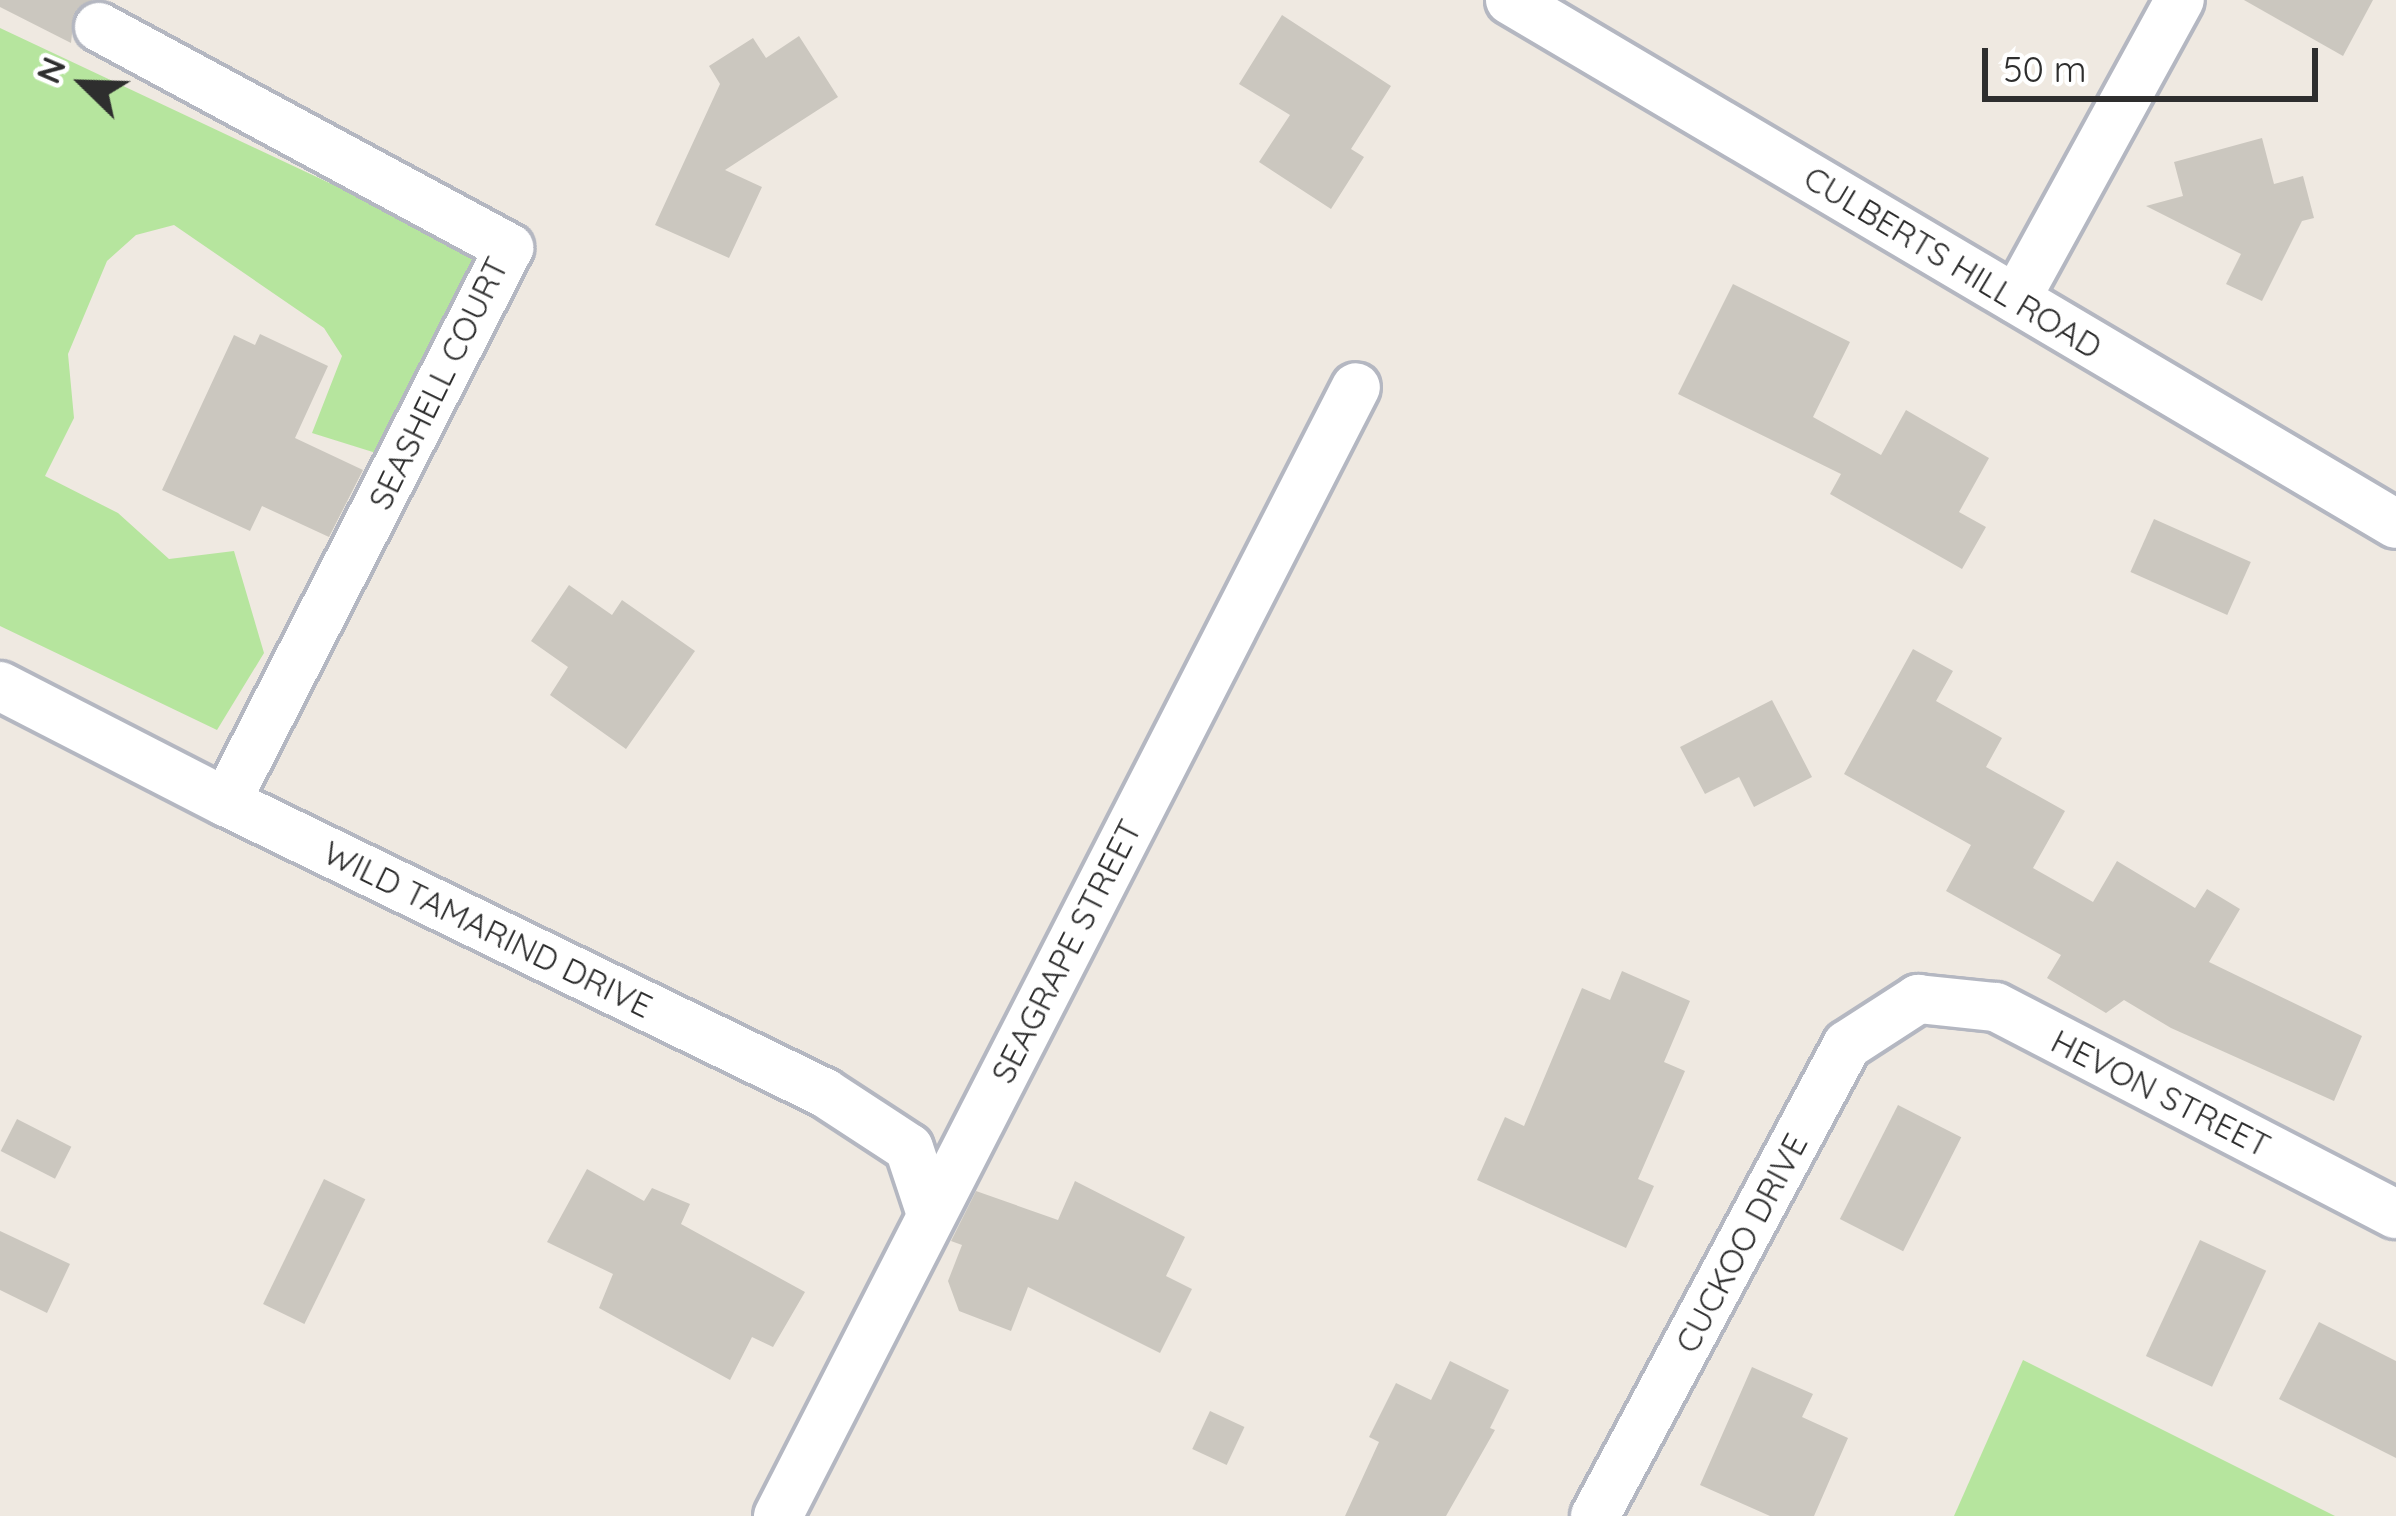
<!DOCTYPE html>
<html>
<head>
<meta charset="utf-8">
<style>
	body { margin:0 }
	#map { position:relative; width:2396px; height:1516px; overflow:hidden; background:#efe9e1; font-family:Quicksand,sans-serif }
	div>[style] { position:absolute }
	.green>* { inset:0; background:#b6e59e }
	.building>* { inset:0; background:#cbc7bf; transform-origin:0 0 }
	.roads { filter:drop-shadow(3px 0 #b4b7c1) drop-shadow(-3px 0 #b4b7c1) drop-shadow(0 3px #b4b7c1) drop-shadow(0 -3px #b4b7c1) }
	.minor>* { height:48px; margin:-24px; padding:0 24px; transform-origin:24px; border-radius:24px; background:#fff }
	span { translate:-50% -50%; white-space:nowrap; text-align:center; line-height:1.15; -webkit-text-stroke:9px #fff; paint-order:stroke }
	.street-label { font-size:33px; color:#2e2e2e }
	.north { position:absolute; left:24px; top:24px; width:120px; height:120px; -webkit-text-stroke:9px #fff; paint-order:stroke; rotate:293deg; font-size:33px; font-weight:700; line-height:48px; text-align:center; color:#2e2e2e }
	.north::after { content:''; display:block; margin:auto; width:42px; height:54px; background:#2e2e2e; clip-path:polygon(50% 0,100% 100%,50% 72%,0 100%) }
	.scale { position:absolute; left:1982px; top:48px; width:336px; height:54px; box-sizing:border-box; border:6px solid #2e2e2e; border-top:0; padding-left:15px; font-size:36px; line-height:42px; white-space:nowrap; color:#2e2e2e; -webkit-text-stroke:9px #fff; paint-order:stroke }
</style>
</head>
<body>
<div id="map">
	<div class="green">
		<i style="clip-path:polygon(0 28px,489px 258px,376px 453px,312px 433px,342px 356px,324px 328px,174px 225px,136px 235px,107px 261px,68px 354px,74px 418px,45px 476px,118px 513px,169px 559px,234px 551px,264px 653px,217px 730px,0 626px)"></i>
		<i style="clip-path:polygon(2023px 1360px,2335px 1516px,1954px 1516px)"></i>
	</div>
	<div class="building">
		<i style="clip-path:polygon(0 0,93px 0,74px 15px,71px 43px,0 7px)"></i>
		<i style="clip-path:polygon(2244px 0,2373px 0,2343px 56px)"></i>
		<i style="clip-path:polygon(1282px 15px,1391px 86px,1351px 149px,1364px 157px,1331px 209px,1259px 162px,1290px 115px,1239px 84px)"></i>
		<i style="clip-path:polygon(799px 36px,838px 97px,725px 170px,762px 187px,729px 258px,655px 225px,720px 84px,709px 66px,753px 38px,766px 58px)"></i>
		<i style="clip-path:polygon(2262px 138px,2274px 184px,2303px 176px,2314px 218px,2302px 221px,2262px 301px,2226px 284px,2241px 254px,2146px 206px,2183px 196px,2174px 162px)"></i>
		<i style="clip-path:polygon(1733px 284px,1850px 342px,1813px 417px,1881px 455px,1906px 410px,1989px 458px,1959px 512px,1986px 527px,1962px 569px,1830px 494px,1841px 474px,1678px 394px)"></i>
		<i style="clip-path:polygon(260px 334px,328px 366px,295px 438px,363px 470px,329px 537px,262px 506px,250px 531px,162px 490px,234px 335px,255px 345px)"></i>
		<i style="left:2154px;top:519px;width:106px;height:58px;rotate:24deg"></i>
		<i style="clip-path:polygon(569px 585px,612px 615px,622px 600px,695px 651px,626px 749px,550px 695px,568px 667px,531px 641px)"></i>
		<i style="clip-path:polygon(1913px 649px,1953px 671px,1936px 701px,2002px 738px,1986px 767px,2065px 811px,2033px 868px,2093px 902px,2117px 861px,2195px 908px,2207px 889px,2240px 909px,2209px 962px,2362px 1036px,2334px 1101px,2171px 1028px,2124px 1000px,2106px 1013px,2047px 978px,2061px 955px,1946px 891px,1971px 845px,1844px 774px)"></i>
		<i style="clip-path:polygon(1772px 700px,1812px 777px,1754px 807px,1739px 777px,1705px 794px,1680px 747px)"></i>
		<i style="clip-path:polygon(1622px 971px,1690px 1001px,1664px 1062px,1685px 1071px,1638px 1179px,1654px 1186px,1626px 1248px,1477px 1180px,1505px 1117px,1524px 1126px,1582px 988px,1610px 1000px)"></i>
		<i style="left:1898px;top:1105px;width:71px;height:128px;rotate:27deg"></i>
		<i style="left:17px;top:1119px;width:61px;height:36px;rotate:27deg"></i>
		<i style="clip-path:polygon(587px 1169px,644px 1201px,652px 1188px,690px 1204px,681px 1224px,805px 1292px,773px 1347px,752px 1337px,730px 1380px,599px 1308px,613px 1274px,547px 1242px)"></i>
		<i style="left:324px;top:1179px;width:46px;height:139px;rotate:26deg"></i>
		<i style="clip-path:polygon(1075px 1181px,1185px 1237px,1166px 1276px,1192px 1289px,1160px 1353px,1028px 1287px,1011px 1331px,959px 1311px,948px 1281px,962px 1245px,951px 1241px,976px 1191px,1058px 1220px)"></i>
		<i style="clip-path:polygon(0 1231px,70px 1264px,47px 1313px,0 1290px)"></i>
		<i style="left:2200px;top:1240px;width:73px;height:128px;rotate:25deg"></i>
		<i style="clip-path:polygon(2319px 1322px,2396px 1361px,2396px 1458px,2279px 1399px)"></i>
		<i style="clip-path:polygon(1450px 1361px,1509px 1390px,1490px 1428px,1495px 1430px,1446px 1516px,1345px 1516px,1379px 1442px,1369px 1437px,1396px 1383px,1431px 1400px)"></i>
		<i style="clip-path:polygon(1752px 1367px,1813px 1394px,1802px 1417px,1848px 1438px,1814px 1516px,1770px 1516px,1700px 1485px)"></i>
		<i style="left:1210px;top:1411px;width:38px;height:42px;rotate:25deg"></i>
	</div>
	<div class="roads">
		<div class="minor">
			<i style="left:1510px;top:0;width:1029px;rotate:30.6deg"></i>
			<i style="left:99px;top:27px;width:466px;rotate:28.3deg"></i>
			<i style="left:509px;top:248px;width:622px;rotate:117.06deg"></i>
			<i style="left:2016px;top:299px;width:341px;rotate:-61.3deg"></i>
			<i style="left:0;top:686px;width:254px;rotate:27.2deg"></i>
			<i style="left:226px;top:802px;width:666px;rotate:25.91deg"></i>
			<i style="left:825px;top:1093px;width:100px;rotate:33.2deg"></i>
			<i style="left:909px;top:1148px;width:70px;rotate:71.6deg"></i>
			<i style="left:778px;top:1516px;width:1268px;rotate:-62.89deg"></i>
			<i style="left:1595px;top:1516px;width:534px;rotate:-61.85deg"></i>
			<i style="left:1847px;top:1045px;width:85px;rotate:-32.9deg"></i>
			<i style="left:1918px;top:999px;width:78px;rotate:5.9deg"></i>
			<i style="left:1996px;top:1007px;width:450px;rotate:27.4deg"></i>
		</div>
	</div>
	<div class="street-label">
		<span style="left:1953px;top:262px;rotate:31deg">CULBERTS HILL ROAD</span>
		<span style="left:438px;top:383px;rotate:-64deg">SEASHELL COURT</span>
		<span style="left:488px;top:929px;rotate:26deg">WILD TAMARIND DRIVE</span>
		<span style="left:1066px;top:951px;rotate:-63deg">SEAGRAPE STREET</span>
		<span style="left:2161px;top:1093px;rotate:27deg">HEVON STREET</span>
		<span style="left:1741px;top:1243px;rotate:-62deg">CUCKOO DRIVE</span>
	</div>
	<div class="north">N</div>
	<div class="scale">50 m</div>
</div>
</body>
</html>
